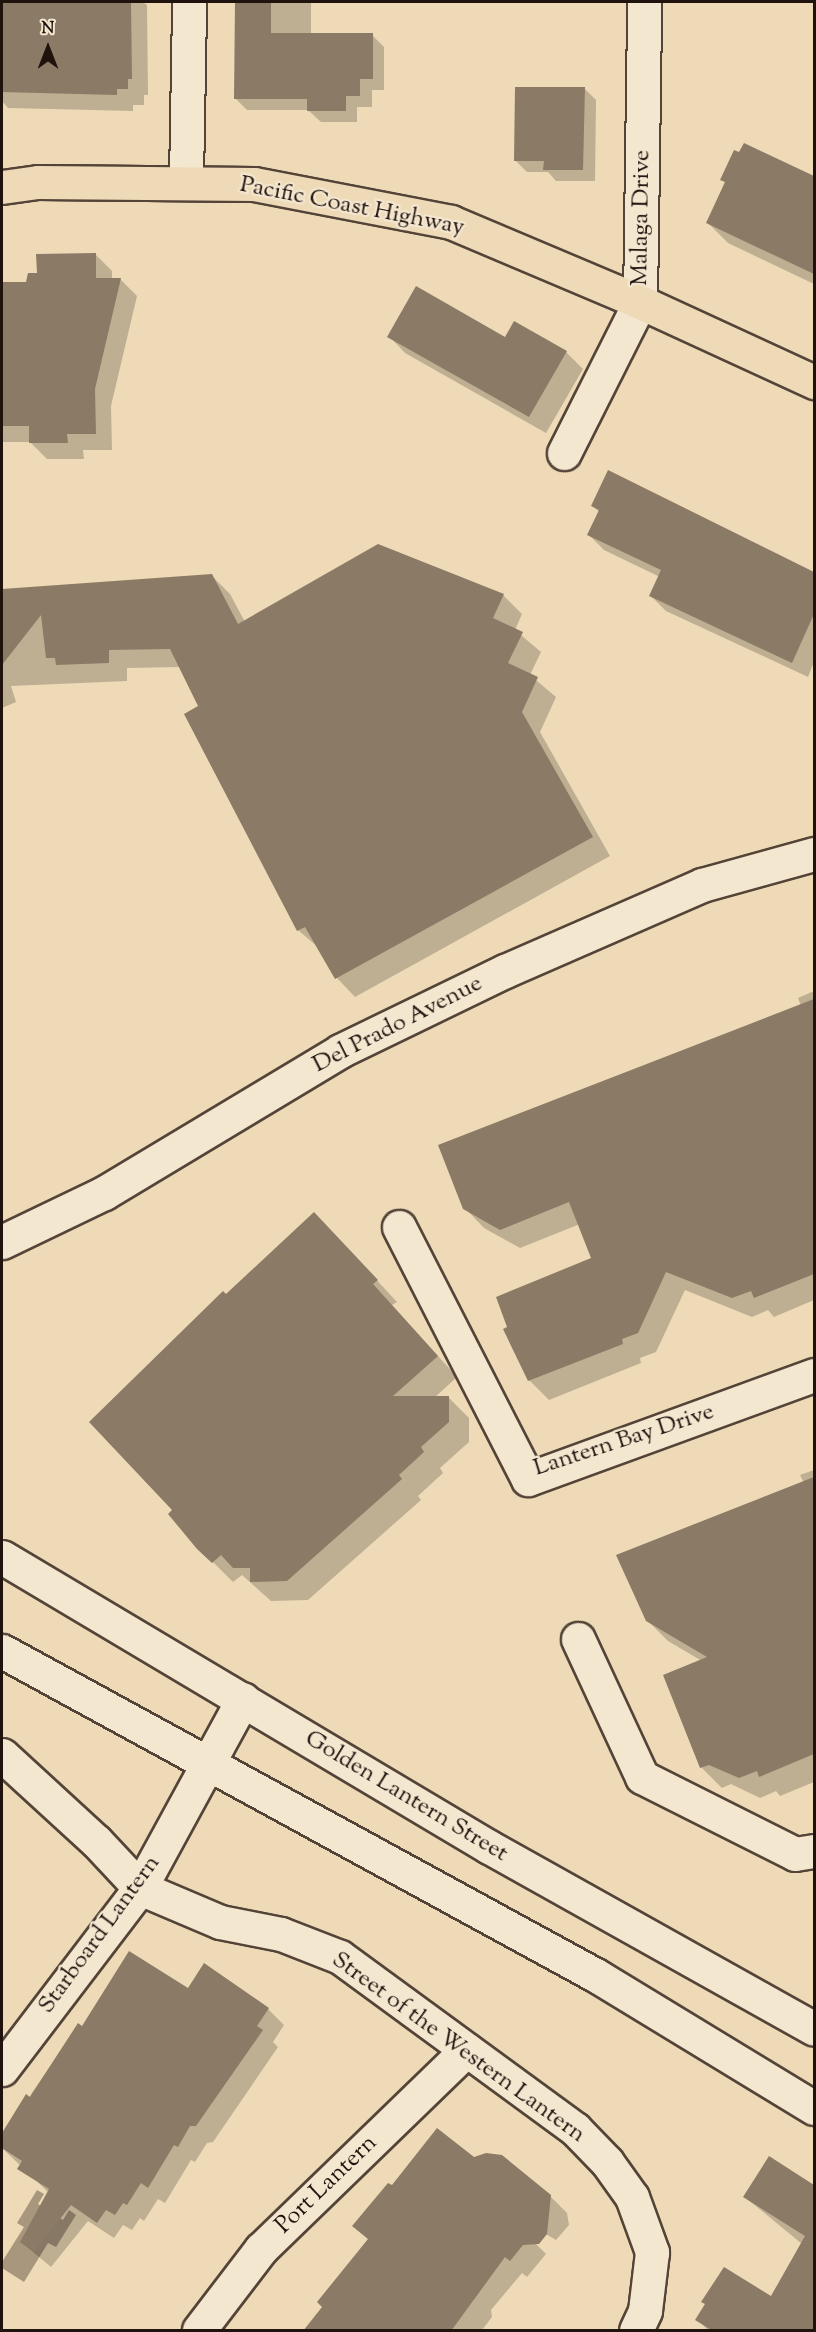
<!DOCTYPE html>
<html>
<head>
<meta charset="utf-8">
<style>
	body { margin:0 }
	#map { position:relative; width:816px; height:2332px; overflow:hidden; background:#eedab7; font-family:"Sorts Mill Goudy",serif }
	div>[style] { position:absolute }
	.water>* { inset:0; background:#a8967d }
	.shadow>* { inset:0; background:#0003 }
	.building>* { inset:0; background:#8b7a65 }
	.roads { filter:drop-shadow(2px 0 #544438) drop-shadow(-2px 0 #544438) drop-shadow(0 2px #544438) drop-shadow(0 -2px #544438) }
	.minor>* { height:33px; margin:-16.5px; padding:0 16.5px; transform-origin:16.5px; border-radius:16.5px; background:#f4e7d0 }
	.secondary>* { height:33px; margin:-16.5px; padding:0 16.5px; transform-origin:16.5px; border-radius:16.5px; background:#f4e7d0 }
	.trunk>* { height:33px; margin:-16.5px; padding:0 16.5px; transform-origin:16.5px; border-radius:16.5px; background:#eedab7 }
	span { translate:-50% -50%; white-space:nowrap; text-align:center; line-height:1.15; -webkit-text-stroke:4.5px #f4e7d0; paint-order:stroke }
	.street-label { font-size:24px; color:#20120d }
	.frame { position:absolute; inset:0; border:3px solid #20120d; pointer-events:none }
	.north { position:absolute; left:18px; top:18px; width:60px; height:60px; -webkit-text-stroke:4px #f4e7d0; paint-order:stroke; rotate:0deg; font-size:16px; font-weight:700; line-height:24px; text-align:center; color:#20120d }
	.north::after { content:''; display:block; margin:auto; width:21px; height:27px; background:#20120d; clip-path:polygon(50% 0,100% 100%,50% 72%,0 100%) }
</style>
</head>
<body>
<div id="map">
	<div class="water">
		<i style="clip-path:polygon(37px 2190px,44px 2194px,38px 2204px,63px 2220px,69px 2210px,76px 2215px,56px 2247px,48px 2243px,24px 2282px,2px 2268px,2px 2262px,24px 2227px,17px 2223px)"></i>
	</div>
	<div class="shadow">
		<i style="clip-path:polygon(2px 2px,143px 2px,147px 5px,148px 95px,144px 95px,144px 105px,133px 105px,133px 111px,8px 108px,2px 101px)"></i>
		<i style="clip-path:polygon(236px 2px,311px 2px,311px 35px,372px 35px,384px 47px,384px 90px,372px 90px,372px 107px,357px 107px,357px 122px,321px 122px,308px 110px,247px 110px,236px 99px)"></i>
		<i style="clip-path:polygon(585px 89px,596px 100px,595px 181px,556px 181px,548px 172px,527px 172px,516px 161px)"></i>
		<i style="clip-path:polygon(744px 145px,814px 178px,814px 284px,728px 243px,707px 222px,726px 183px,722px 180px)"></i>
		<i style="clip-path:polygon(96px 255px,112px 271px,112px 279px,120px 279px,137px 296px,111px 406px,112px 450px,83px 450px,84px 459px,47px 459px,30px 442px,2px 442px,2px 283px,27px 283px,38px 275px)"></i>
		<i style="clip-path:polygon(514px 323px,566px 352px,583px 369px,546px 433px,405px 353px,389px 336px,505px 339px)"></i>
		<i style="clip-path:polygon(609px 472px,814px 573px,814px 662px,808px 677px,666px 611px,651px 596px,660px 577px,604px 550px,588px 534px,599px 512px,593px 506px)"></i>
		<i style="clip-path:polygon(211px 575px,230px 594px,245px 622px,503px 595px,522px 614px,515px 630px,541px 652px,530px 675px,556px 697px,540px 732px,610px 856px,355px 997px,337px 978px,319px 948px,298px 930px,186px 714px,200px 706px,180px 667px,127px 668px,127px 681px,11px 686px,16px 702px,2px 708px,2px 591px)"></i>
		<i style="clip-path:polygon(814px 991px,814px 1300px,774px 1317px,768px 1310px,752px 1317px,685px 1290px,656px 1352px,640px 1358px,641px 1363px,549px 1400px,530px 1381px,505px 1330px,593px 1259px,580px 1224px,520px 1248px,484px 1228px,465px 1208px,801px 1006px,798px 998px)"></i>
		<i style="clip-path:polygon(334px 1234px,397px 1302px,392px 1305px,457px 1377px,434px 1398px,449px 1398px,469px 1418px,469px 1442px,440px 1468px,443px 1473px,418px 1496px,421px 1500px,308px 1600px,271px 1601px,242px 1575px,233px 1582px,199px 1548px,174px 1510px,226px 1296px)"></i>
		<i style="clip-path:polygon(814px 1470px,814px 1782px,780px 1796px,776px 1791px,760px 1798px,731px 1784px,722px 1788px,702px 1768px,665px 1676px,702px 1661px,668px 1641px,647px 1620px,804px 1483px,800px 1475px)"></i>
		<i style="clip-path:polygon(189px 1990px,268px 2009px,284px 2025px,273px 2042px,278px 2047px,213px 2142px,207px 2143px,195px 2162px,191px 2160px,165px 2203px,158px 2199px,144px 2221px,140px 2218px,132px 2230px,123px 2225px,114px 2238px,88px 2221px,51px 2267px,21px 2242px,49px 2193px,2px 2148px,2px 2137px,78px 2025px,83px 2028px)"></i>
		<i style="clip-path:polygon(770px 2158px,814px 2187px,814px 2330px,708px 2330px,697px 2319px,772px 2298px,802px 2244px,745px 2197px)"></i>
		<i style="clip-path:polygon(474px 2159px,550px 2196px,567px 2213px,569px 2225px,556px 2240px,532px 2226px,526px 2234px,546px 2254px,527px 2277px,522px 2273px,491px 2310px,492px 2317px,482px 2330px,350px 2330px,369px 2240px,354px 2226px,392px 2188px)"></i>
	</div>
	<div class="building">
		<i style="clip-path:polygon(2px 2px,131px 2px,132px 79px,128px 79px,128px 89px,117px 89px,117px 95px,2px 92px)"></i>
		<i style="clip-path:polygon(235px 2px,271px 2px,271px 33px,373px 33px,373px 79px,360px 79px,360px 96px,346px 96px,346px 111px,307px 111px,307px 99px,234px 99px)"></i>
		<i style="clip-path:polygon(515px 87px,585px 87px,583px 170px,543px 170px,544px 161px,514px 161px)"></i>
		<i style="clip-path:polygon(744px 143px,814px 176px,814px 274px,706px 223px,725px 182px,720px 180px,734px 150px,739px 152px)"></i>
		<i style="clip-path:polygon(96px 253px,96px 278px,121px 278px,95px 389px,96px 434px,67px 434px,68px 443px,29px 443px,29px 426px,2px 426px,2px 282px,26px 282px,28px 273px,37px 273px,36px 254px)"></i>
		<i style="clip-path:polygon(416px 286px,505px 337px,514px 321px,567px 351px,529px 417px,387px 337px)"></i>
		<i style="clip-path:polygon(608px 470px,814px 572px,814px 614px,792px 663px,649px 596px,661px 570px,587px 535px,599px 510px,591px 506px)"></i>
		<i style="clip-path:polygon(378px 544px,504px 594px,493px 618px,523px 632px,508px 663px,538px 677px,522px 712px,593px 837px,335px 979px,305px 927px,297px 931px,184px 714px,198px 706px,170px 649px,109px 650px,109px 663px,56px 665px,55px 658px,46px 658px,41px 615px,2px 665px,2px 589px,212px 574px,238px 624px)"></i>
		<i style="clip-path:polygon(814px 999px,814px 1274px,754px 1298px,751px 1291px,732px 1298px,666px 1272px,638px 1333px,622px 1339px,623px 1344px,528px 1381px,503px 1329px,507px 1327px,496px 1297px,591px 1258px,569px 1202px,500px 1230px,463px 1209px,438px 1145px)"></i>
		<i style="clip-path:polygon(314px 1212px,378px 1280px,373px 1284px,438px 1356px,393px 1396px,449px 1396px,449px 1422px,421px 1447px,424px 1452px,399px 1475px,402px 1479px,287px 1581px,250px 1582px,250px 1568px,233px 1568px,221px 1555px,212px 1563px,197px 1549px,168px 1514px,172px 1510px,89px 1422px,223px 1291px,226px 1294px)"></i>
		<i style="clip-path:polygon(814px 1477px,814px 1754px,759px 1777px,757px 1771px,739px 1778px,709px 1765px,700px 1768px,663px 1675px,707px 1657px,646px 1621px,616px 1555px)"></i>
		<i style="clip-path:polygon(129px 1951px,188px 1988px,204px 1963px,269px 2008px,257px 2026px,263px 2030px,196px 2126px,190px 2126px,178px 2147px,174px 2145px,148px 2188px,141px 2183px,127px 2205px,123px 2203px,115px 2215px,106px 2210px,97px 2223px,71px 2205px,34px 2252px,20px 2242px,49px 2189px,17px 2169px,22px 2161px,2px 2148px,2px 2133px,26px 2094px,30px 2097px,78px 2023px,82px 2026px)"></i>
		<i style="clip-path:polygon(437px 2128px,474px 2157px,486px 2153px,502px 2155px,551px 2195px,547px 2234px,539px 2244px,523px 2245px,510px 2261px,505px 2257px,451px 2331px,303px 2331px,322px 2307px,317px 2302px,368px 2239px,352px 2226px,388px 2183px,392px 2185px)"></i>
		<i style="clip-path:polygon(769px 2156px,814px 2185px,814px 2331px,713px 2331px,695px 2320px,705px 2304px,701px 2302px,724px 2267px,771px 2296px,805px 2236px,743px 2197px)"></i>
	</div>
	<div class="roads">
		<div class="minor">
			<i style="left:186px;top:180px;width:178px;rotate:-89deg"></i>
			<i style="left:564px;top:453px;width:169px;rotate:-63.3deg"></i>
			<i style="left:640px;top:302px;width:300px;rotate:-89.2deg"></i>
			<i style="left:399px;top:1227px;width:283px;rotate:62.9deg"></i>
			<i style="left:528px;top:1479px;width:304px;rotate:-20deg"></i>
			<i style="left:578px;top:1639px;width:152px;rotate:65.1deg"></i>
			<i style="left:642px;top:1777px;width:171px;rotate:26.7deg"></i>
			<i style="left:795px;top:1854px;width:19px;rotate:-9deg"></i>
			<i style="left:2px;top:1755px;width:127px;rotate:42.5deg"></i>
			<i style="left:96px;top:1841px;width:64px;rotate:46.9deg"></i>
			<i style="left:140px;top:1888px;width:87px;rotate:23deg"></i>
			<i style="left:220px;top:1922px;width:62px;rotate:11.1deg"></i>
			<i style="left:281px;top:1934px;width:63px;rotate:21.3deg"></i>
			<i style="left:340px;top:1957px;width:291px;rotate:36.2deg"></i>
			<i style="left:575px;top:2129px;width:46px;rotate:45.9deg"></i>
			<i style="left:607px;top:2162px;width:43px;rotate:54.5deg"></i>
			<i style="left:632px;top:2197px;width:59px;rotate:70deg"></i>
			<i style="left:652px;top:2252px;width:59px;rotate:96.8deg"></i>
			<i style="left:645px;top:2311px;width:21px;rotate:115deg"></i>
			<i style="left:2px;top:2069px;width:228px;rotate:-52.7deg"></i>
			<i style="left:140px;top:1888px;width:215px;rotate:-61.4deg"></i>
			<i style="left:199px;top:2330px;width:102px;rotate:-52.6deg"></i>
			<i style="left:261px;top:2249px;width:286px;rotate:-44.1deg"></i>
		</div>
		<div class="secondary">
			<i style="left:2px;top:1242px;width:113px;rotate:-25.7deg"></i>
			<i style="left:104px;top:1193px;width:275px;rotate:-31deg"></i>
			<i style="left:340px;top:1051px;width:183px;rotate:-25.9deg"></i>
			<i style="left:505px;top:971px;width:215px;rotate:-23.6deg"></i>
			<i style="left:702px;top:885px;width:116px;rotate:-15.5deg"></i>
			<i style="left:2px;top:1557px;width:567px;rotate:30.77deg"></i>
			<i style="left:489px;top:1847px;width:372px;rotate:29.2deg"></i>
			<i style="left:2px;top:1651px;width:678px;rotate:28.64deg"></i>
			<i style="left:597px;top:1976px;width:254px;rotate:31.3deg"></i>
		</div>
		<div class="trunk">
			<i style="left:2px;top:187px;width:36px;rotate:-8deg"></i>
			<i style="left:38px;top:182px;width:216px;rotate:0.5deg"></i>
			<i style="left:254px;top:184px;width:201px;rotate:10.9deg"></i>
			<i style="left:451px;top:222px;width:205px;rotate:22.9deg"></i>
			<i style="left:640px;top:302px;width:192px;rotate:24.7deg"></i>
		</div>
	</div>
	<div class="street-label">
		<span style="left:352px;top:207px;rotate:11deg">Pacific Coast Highway</span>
		<span style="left:642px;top:218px;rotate:-89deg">Malaga Drive</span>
		<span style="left:398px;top:1025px;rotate:-27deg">Del Prado Avenue</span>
		<span style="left:624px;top:1441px;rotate:-18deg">Lantern Bay Drive</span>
		<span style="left:406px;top:1797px;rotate:31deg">Golden Lantern Street</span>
		<span style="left:100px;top:1935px;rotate:-54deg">Starboard Lantern</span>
		<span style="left:458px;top:2048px;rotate:36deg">Street of the Western Lantern</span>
		<span style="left:327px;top:2185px;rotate:-44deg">Port Lantern</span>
	</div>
	<div class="frame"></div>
	<div class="north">N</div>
</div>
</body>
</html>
